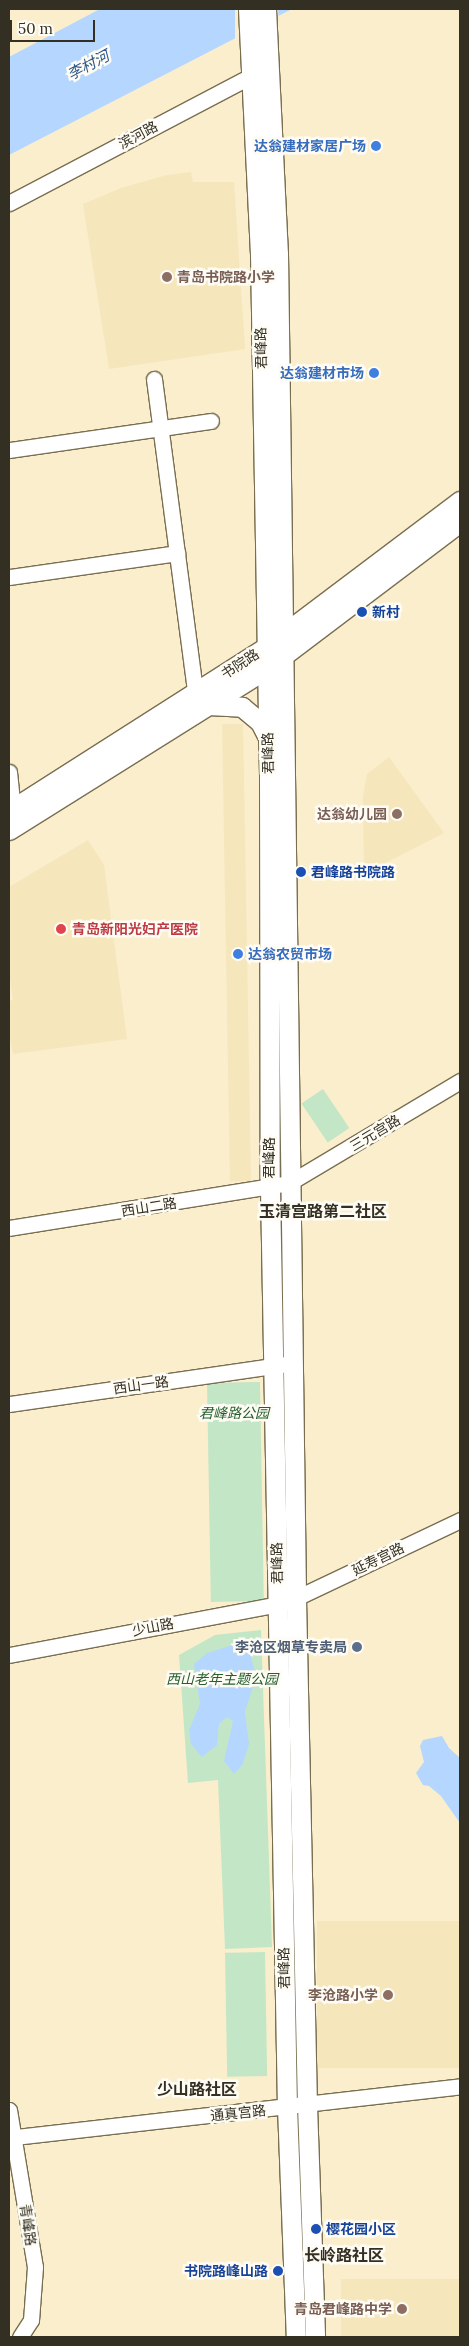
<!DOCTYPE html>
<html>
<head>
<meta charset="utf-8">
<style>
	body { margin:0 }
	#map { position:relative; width:469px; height:2346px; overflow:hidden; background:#faeecc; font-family:Lora,"Noto Sans SC",serif }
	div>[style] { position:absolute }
	.built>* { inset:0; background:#f5e6bc; transform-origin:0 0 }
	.green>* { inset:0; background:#c3e7c6; transform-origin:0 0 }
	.water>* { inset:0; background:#b4d6ff }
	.pier>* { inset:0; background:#faeecc }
	.roads { filter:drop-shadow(1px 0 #796e50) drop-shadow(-1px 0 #796e50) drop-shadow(0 1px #796e50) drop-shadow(0 -1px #796e50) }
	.minor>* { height:15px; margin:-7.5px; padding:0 7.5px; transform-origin:7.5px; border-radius:7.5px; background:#fff }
	.major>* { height:19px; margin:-9.5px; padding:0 9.5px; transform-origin:9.5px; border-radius:9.5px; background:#fff }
	.dots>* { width:14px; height:14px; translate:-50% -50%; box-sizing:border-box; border:2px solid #fefcf5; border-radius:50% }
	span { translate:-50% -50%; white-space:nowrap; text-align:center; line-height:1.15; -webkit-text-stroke:5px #fefcf5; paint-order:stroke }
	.street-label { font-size:14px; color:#332f22 }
	.shop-label { font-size:14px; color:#366cbe; font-weight:700 }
	.right { translate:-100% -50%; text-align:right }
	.left { translate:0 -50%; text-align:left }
	.education-label { font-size:14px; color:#785e54; font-weight:700 }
	.transit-label { font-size:14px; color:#164399; font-weight:700 }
	.health-label { font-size:14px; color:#be3a42; font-weight:700 }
	.park-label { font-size:14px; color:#255f2f; font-style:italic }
	.service-label { font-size:14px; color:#4e5e75; font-weight:700 }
	.water-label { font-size:15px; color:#2b578a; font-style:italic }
	.quarter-label { font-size:16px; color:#332f22; font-weight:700 }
	.frame { position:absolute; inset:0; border:10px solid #332f22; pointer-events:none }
	.scale { position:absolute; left:10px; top:20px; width:85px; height:22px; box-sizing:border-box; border:2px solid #332f22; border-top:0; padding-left:6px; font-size:15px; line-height:18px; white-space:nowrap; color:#332f22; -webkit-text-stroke:4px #fefcf5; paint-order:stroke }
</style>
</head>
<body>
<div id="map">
	<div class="built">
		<i style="clip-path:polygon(191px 172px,193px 182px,234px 182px,245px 349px,109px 369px,83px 204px,121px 188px,167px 175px)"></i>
		<i style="left:243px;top:724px;width:457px;height:21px;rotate:89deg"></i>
		<i style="clip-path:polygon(389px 757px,444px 833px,364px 874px,363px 796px,367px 774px)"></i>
		<i style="clip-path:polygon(88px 840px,104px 865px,127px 1039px,13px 1054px,9px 1031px,9px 1001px,13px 1000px,9px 971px,9px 887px)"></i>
		<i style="left:317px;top:1921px;width:143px;height:147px"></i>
		<i style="left:460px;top:2279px;width:58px;height:119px;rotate:90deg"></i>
	</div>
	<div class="green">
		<i style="left:323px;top:1089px;width:47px;height:26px;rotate:56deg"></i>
		<i style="left:260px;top:1382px;width:219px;height:53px;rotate:89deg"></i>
		<i style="clip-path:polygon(261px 1630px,272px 1947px,225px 1949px,218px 1780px,188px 1783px,179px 1655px,215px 1635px)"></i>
		<i style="left:265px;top:1952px;width:124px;height:40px;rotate:89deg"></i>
	</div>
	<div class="water">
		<i style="clip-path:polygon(100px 9px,292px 9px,9px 155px,9px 57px)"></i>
		<i style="clip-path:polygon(233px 1645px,249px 1648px,256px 1677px,245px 1712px,249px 1744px,243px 1764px,234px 1774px,224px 1761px,233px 1721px,227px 1717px,219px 1724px,217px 1745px,202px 1757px,191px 1744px,189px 1730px,200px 1704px,194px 1664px,207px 1653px)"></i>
		<i style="clip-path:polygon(442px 1736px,449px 1748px,460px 1758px,460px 1823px,441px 1796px,429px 1786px,423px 1785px,416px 1773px,424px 1762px,420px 1746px,423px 1740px)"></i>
	</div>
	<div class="pier">
		<i style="clip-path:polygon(235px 9px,278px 9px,279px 19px,235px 41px)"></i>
	</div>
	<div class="roads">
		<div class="minor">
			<i style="left:9px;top:203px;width:284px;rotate:-27.7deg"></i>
			<i style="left:154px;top:379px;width:316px;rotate:82.5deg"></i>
			<i style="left:9px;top:450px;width:204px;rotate:-8.2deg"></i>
			<i style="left:9px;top:577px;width:170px;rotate:-8.1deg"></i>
			<i style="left:9px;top:772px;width:37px;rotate:84deg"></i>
			<i style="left:9px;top:1228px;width:284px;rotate:-9.1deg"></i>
			<i style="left:289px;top:1183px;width:199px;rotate:-30.8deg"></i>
			<i style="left:9px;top:1404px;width:287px;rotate:-8.2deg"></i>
			<i style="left:9px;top:1655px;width:274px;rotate:-10.7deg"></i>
			<i style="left:278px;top:1604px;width:19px;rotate:-18deg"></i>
			<i style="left:296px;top:1598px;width:182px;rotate:-25.4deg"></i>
			<i style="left:9px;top:2110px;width:159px;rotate:80.6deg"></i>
			<i style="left:35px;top:2267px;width:53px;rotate:94.3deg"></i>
			<i style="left:31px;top:2320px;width:20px;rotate:123deg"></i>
			<i style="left:15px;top:2137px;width:448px;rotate:-6.5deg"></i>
		</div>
		<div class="major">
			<i style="left:248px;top:9px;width:245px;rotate:87.2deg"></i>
			<i style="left:260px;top:254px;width:522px;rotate:89.01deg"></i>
			<i style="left:269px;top:776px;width:413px;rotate:89.9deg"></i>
			<i style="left:270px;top:1189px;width:918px;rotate:88.94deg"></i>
			<i style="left:287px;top:2107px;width:230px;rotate:87.8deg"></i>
			<i style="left:266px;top:9px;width:245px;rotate:87.2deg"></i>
			<i style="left:278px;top:254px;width:1344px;rotate:89.23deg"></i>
			<i style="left:296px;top:1598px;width:507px;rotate:88.76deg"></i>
			<i style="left:307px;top:2105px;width:232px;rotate:88deg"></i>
			<i style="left:208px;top:705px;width:34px;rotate:3deg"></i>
			<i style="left:242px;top:707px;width:23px;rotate:40deg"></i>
			<i style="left:260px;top:722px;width:18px;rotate:63deg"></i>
			<i style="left:9px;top:811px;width:305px;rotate:-32.5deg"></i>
			<i style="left:266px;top:647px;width:243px;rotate:-37deg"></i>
			<i style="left:9px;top:830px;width:305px;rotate:-32.1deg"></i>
			<i style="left:267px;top:668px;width:242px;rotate:-37.1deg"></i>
		</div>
	</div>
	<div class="dots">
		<i style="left:376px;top:146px;background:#3f7fe0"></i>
		<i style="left:167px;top:277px;background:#8d6e63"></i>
		<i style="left:374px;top:373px;background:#3f7fe0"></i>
		<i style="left:362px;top:612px;background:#1a4fb4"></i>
		<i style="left:397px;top:814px;background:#8d6e63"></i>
		<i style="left:301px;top:872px;background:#1a4fb4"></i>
		<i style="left:61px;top:929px;background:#e0444e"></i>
		<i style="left:238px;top:954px;background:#3f7fe0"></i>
		<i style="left:357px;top:1647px;background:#5c6f8a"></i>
		<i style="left:388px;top:1995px;background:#8d6e63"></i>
		<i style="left:316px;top:2229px;background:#1a4fb4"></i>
		<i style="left:278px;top:2271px;background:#1a4fb4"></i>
		<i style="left:402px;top:2309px;background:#8d6e63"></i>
	</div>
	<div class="street-label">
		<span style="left:138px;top:135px;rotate:-28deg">滨河路</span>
		<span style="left:261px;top:348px;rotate:-91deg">君峰路</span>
		<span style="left:240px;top:664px;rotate:-33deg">书院路</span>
		<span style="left:268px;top:753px;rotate:-91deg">君峰路</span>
		<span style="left:375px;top:1133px;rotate:-31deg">三元宫路</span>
		<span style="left:269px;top:1158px;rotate:-90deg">君峰路</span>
		<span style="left:149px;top:1207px;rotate:-9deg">西山二路</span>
		<span style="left:141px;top:1385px;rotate:-8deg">西山一路</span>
		<span style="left:378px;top:1559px;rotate:-26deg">延寿宫路</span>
		<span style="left:277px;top:1563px;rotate:-91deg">君峰路</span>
		<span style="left:153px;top:1627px;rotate:-11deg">少山路</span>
		<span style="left:284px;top:1968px;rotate:-91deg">君峰路</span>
		<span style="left:238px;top:2113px;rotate:-6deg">通真宫路</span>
		<span style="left:28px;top:2225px;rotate:81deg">青峰路</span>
	</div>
	<div class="shop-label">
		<span class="right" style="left:366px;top:146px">达翁建材家居广场</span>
		<span class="right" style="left:364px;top:373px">达翁建材市场</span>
		<span class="left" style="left:248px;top:954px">达翁农贸市场</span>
	</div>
	<div class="education-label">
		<span class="left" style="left:177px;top:277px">青岛书院路小学</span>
		<span class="right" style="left:387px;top:814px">达翁幼儿园</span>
		<span class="right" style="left:378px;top:1995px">李沧路小学</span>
		<span class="right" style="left:392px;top:2309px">青岛君峰路中学</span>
	</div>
	<div class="transit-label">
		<span class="left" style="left:372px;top:612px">新村</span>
		<span class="left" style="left:311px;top:872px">君峰路书院路</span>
		<span class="left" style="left:326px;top:2229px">樱花园小区</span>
		<span class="right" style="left:268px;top:2271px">书院路峰山路</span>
	</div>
	<div class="health-label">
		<span class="left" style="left:72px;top:929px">青岛新阳光妇产医院</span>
	</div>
	<div class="park-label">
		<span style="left:234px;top:1413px">君峰路公园</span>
		<span style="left:222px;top:1679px">西山老年主题公园</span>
	</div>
	<div class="service-label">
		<span class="right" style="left:347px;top:1647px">李沧区烟草专卖局</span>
	</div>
	<div class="water-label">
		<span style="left:88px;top:65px;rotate:-28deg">李村河</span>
	</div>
	<div class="quarter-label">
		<span style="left:323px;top:1211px">玉清宫路第二社区</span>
		<span style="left:197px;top:2089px">少山路社区</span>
		<span style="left:344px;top:2255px">长岭路社区</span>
	</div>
	<div class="frame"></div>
	<div class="scale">50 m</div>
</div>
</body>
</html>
